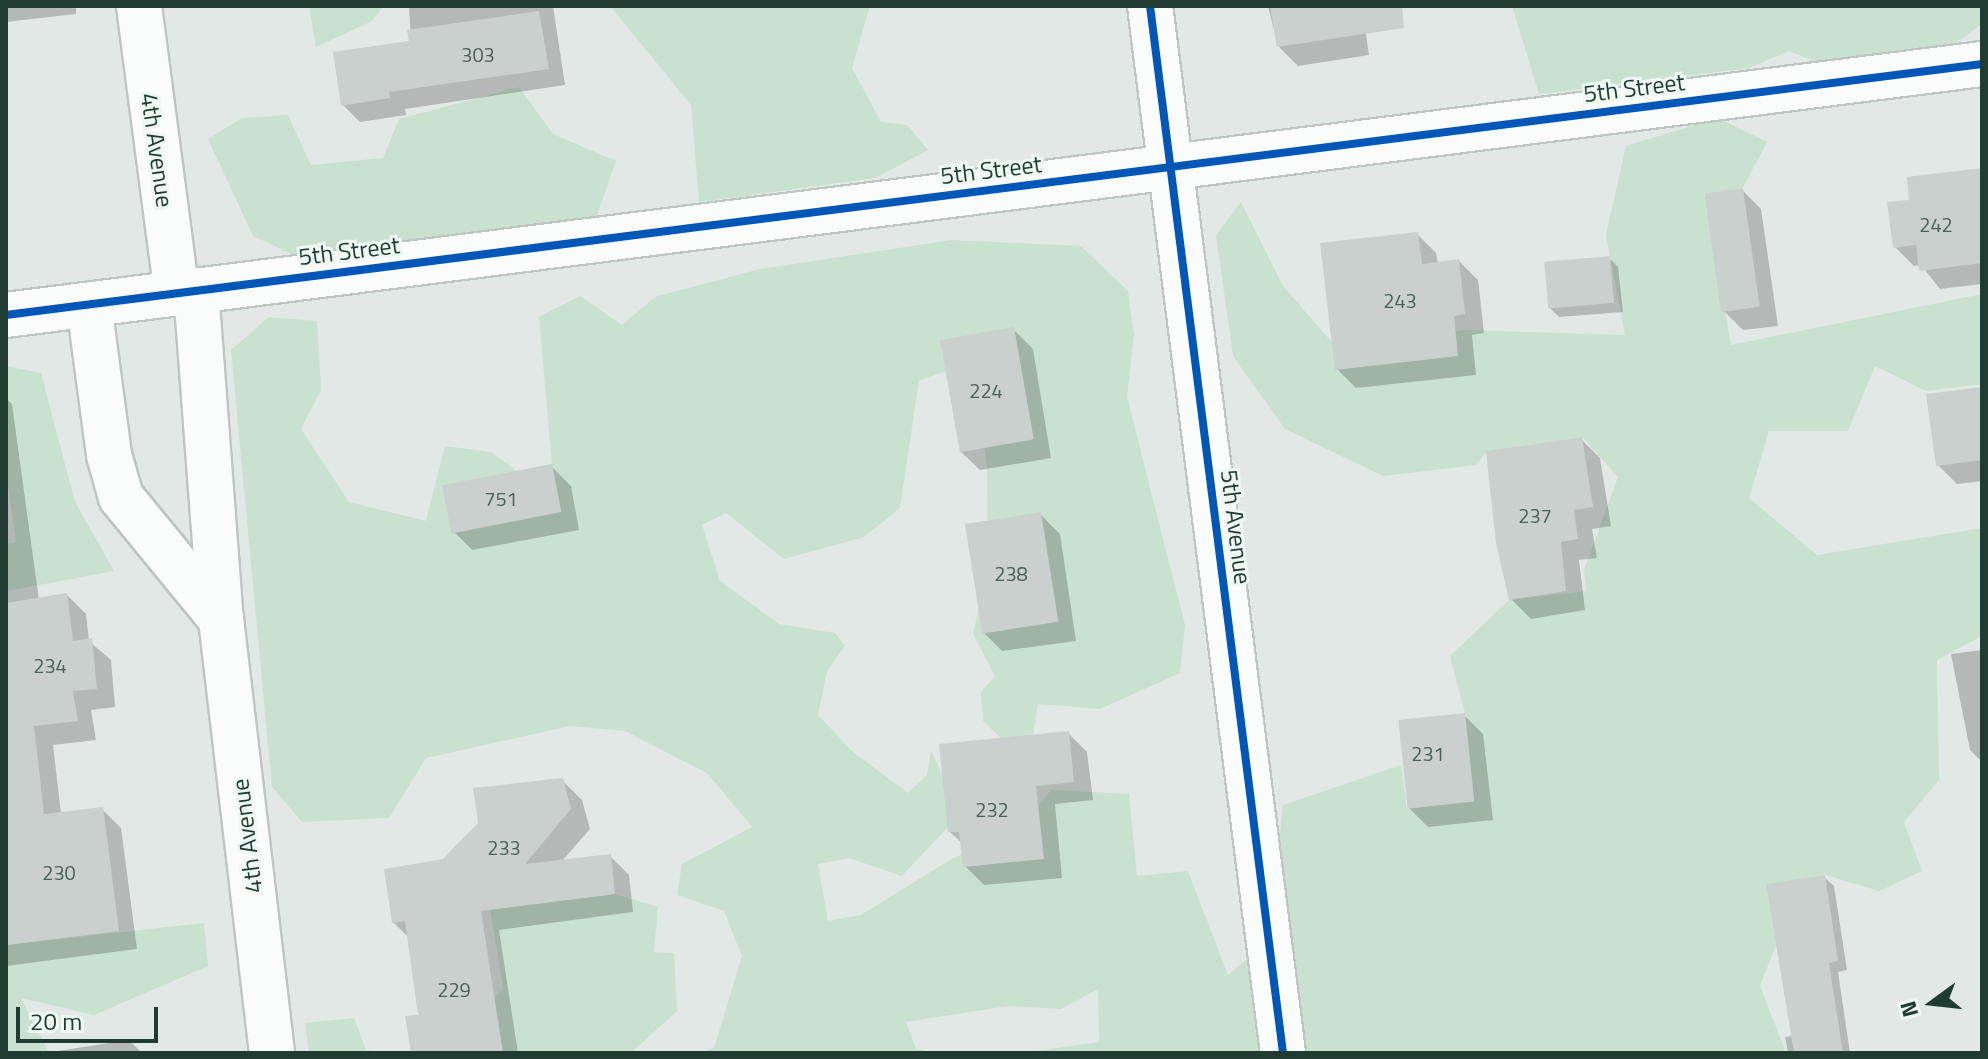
<!DOCTYPE html>
<html>
<head>
<meta charset="utf-8">
<style>
	body { margin:0 }
	#map { position:relative; width:1988px; height:1059px; overflow:hidden; background:#e1e8e5; font-family:"Titillium Web",sans-serif }
	div>[style] { position:absolute }
	.green>* { inset:0; background:#c9e2d0 }
	.shadow>* { inset:0; background:#0003 }
	.building>* { inset:0; background:#cad0ce; transform-origin:0 0 }
	.roads { filter:drop-shadow(2px 0 #bec5c2) drop-shadow(-2px 0 #bec5c2) drop-shadow(0 2px #bec5c2) drop-shadow(0 -2px #bec5c2) }
	.street>* { height:44px; margin:-22px; padding:0 22px; transform-origin:22px; border-radius:22px; background:#fafcfb }
	.cycleway>* { height:8px; margin:-4px; padding:0 4px; transform-origin:4px; border-radius:4px; background:#0057b8 }
	span { translate:-50% -50%; white-space:nowrap; text-align:center; line-height:1.15; -webkit-text-stroke:6px #eff7f3; paint-order:stroke }
	.number-label { font-size:20px; color:#4a615a }
	.number-label span { -webkit-text-stroke-width:0 }
	.street-label { font-size:24px; color:#1f3b32 }
	.frame { position:absolute; inset:0; border:8px solid #1f3b32; pointer-events:none }
	.north { position:absolute; left:1892px; top:963px; width:80px; height:80px; -webkit-text-stroke:6px #eff7f3; paint-order:stroke; rotate:255deg; font-size:22px; font-weight:700; line-height:32px; text-align:center; color:#1f3b32 }
	.north::after { content:''; display:block; margin:auto; width:28px; height:36px; background:#1f3b32; clip-path:polygon(50% 0,100% 100%,50% 72%,0 100%) }
	.scale { position:absolute; left:16px; top:1007px; width:142px; height:36px; box-sizing:border-box; border:4px solid #1f3b32; border-top:0; padding-left:10px; font-size:24px; line-height:28px; white-space:nowrap; color:#1f3b32; -webkit-text-stroke:6px #eff7f3; paint-order:stroke }
</style>
</head>
<body>
<div id="map">
	<div class="green">
		<i style="clip-path:polygon(309px 6px,384px 6px,372px 21px,316px 47px)"></i>
		<i style="clip-path:polygon(610px 6px,870px 6px,852px 68px,881px 122px,907px 125px,928px 150px,875px 178px,699px 202px,691px 105px)"></i>
		<i style="clip-path:polygon(1512px 6px,1982px 6px,1982px 24px,1946px 50px,1829px 67px,1789px 51px,1749px 68px,1539px 94px)"></i>
		<i style="clip-path:polygon(519px 87px,553px 134px,616px 161px,595px 221px,309px 262px,253px 236px,208px 139px,242px 118px,288px 115px,311px 165px,383px 158px,399px 119px)"></i>
		<i style="clip-path:polygon(1718px 118px,1767px 142px,1743px 188px,1704px 194px,1731px 345px,1982px 294px,1982px 384px,1926px 391px,1875px 366px,1848px 431px,1769px 431px,1749px 498px,1817px 555px,1982px 528px,1982px 636px,1937px 660px,1939px 780px,1904px 822px,1922px 871px,1879px 891px,1825px 875px,1766px 885px,1776px 945px,1760px 986px,1786px 1053px,1022px 1053px,1099px 1042px,1098px 989px,1061px 1009px,1008px 1006px,906px 1022px,916px 1048px,931px 1053px,698px 1053px,714px 1048px,742px 956px,724px 911px,677px 895px,682px 864px,752px 827px,707px 773px,625px 731px,570px 726px,426px 758px,389px 818px,302px 822px,272px 787px,231px 350px,269px 317px,317px 321px,321px 390px,301px 429px,349px 502px,426px 521px,445px 446px,491px 452px,517px 471px,552px 464px,539px 317px,580px 296px,622px 325px,655px 297px,760px 269px,952px 240px,1081px 246px,1128px 291px,1134px 335px,1127px 397px,1185px 625px,1180px 673px,1100px 709px,1038px 704px,1033px 734px,1008px 745px,983px 721px,981px 692px,995px 676px,973px 634px,988px 568px,987px 467px,972px 361px,919px 381px,900px 508px,864px 537px,784px 559px,726px 513px,702px 525px,720px 581px,779px 624px,835px 633px,845px 646px,827px 671px,818px 715px,853px 752px,908px 793px,927px 775px,931px 751px,961px 813px,902px 876px,849px 858px,818px 864px,828px 921px,861px 915px,953px 858px,1016px 833px,1051px 790px,1129px 794px,1137px 876px,1188px 871px,1228px 975px,1283px 929px,1276px 871px,1283px 805px,1401px 765px,1407px 809px,1474px 801px,1465px 713px,1450px 656px,1509px 600px,1586px 591px,1584px 570px,1618px 477px,1582px 437px,1487px 451px,1476px 465px,1383px 476px,1285px 429px,1233px 356px,1216px 235px,1241px 202px,1283px 286px,1337px 348px,1464px 330px,1625px 335px,1606px 235px,1626px 146px)"></i>
		<i style="clip-path:polygon(6px 366px,41px 373px,75px 502px,114px 571px,7px 591px,6px 544px,16px 542px,6px 472px)"></i>
		<i style="clip-path:polygon(615px 894px,658px 907px,654px 952px,674px 953px,677px 1011px,631px 1053px,404px 1053px,466px 1028px,503px 988px,490px 910px)"></i>
		<i style="clip-path:polygon(204px 923px,208px 966px,94px 1015px,21px 998px,49px 1053px,6px 1053px,6px 945px)"></i>
		<i style="clip-path:polygon(354px 1018px,366px 1050px,385px 1053px,309px 1053px,305px 1023px)"></i>
	</div>
	<div class="shadow">
		<i style="clip-path:polygon(6px 6px,76px 6px,76px 14px,6px 22px)"></i>
		<i style="clip-path:polygon(409px 6px,553px 6px,565px 85px,405px 109px,406px 115px,360px 122px,343px 105px,411px 43px)"></i>
		<i style="clip-path:polygon(1268px 6px,1378px 6px,1365px 28px,1369px 55px,1298px 66px,1278px 46px)"></i>
		<i style="clip-path:polygon(1982px 170px,1982px 284px,1940px 289px,1921px 265px,1914px 266px,1895px 247px,1911px 201px)"></i>
		<i style="clip-path:polygon(1742px 190px,1761px 209px,1778px 326px,1743px 330px,1724px 311px)"></i>
		<i style="clip-path:polygon(1417px 234px,1436px 253px,1438px 264px,1459px 261px,1478px 280px,1484px 333px,1472px 335px,1476px 375px,1356px 388px,1337px 369px)"></i>
		<i style="clip-path:polygon(1609px 258px,1618px 267px,1623px 312px,1559px 317px,1549px 307px)"></i>
		<i style="clip-path:polygon(1014px 330px,1033px 349px,1051px 458px,980px 470px,960px 451px)"></i>
		<i style="clip-path:polygon(1982px 389px,1982px 481px,1957px 484px,1938px 465px)"></i>
		<i style="clip-path:polygon(6px 398px,12px 404px,39px 600px,67px 595px,86px 614px,89px 641px,111px 660px,115px 707px,91px 710px,96px 740px,53px 745px,61px 814px,102px 809px,121px 828px,137px 949px,6px 966px)"></i>
		<i style="clip-path:polygon(1581px 439px,1600px 458px,1611px 526px,1592px 529px,1597px 558px,1579px 560px,1585px 610px,1531px 619px,1511px 599px)"></i>
		<i style="clip-path:polygon(552px 467px,571px 486px,579px 530px,472px 550px,453px 531px)"></i>
		<i style="clip-path:polygon(1041px 515px,1060px 534px,1076px 641px,1002px 651px,983px 632px)"></i>
		<i style="clip-path:polygon(1982px 650px,1982px 762px,1970px 750px,1951px 654px)"></i>
		<i style="clip-path:polygon(1464px 715px,1483px 734px,1493px 820px,1428px 827px,1409px 808px)"></i>
		<i style="clip-path:polygon(1068px 733px,1087px 752px,1093px 800px,1055px 804px,1062px 878px,984px 885px,965px 866px,963px 844px,950px 832px)"></i>
		<i style="clip-path:polygon(562px 780px,582px 800px,590px 829px,562px 861px,610px 856px,629px 875px,633px 912px,499px 930px,518px 1053px,413px 1053px,421px 1017px,410px 939px,393px 922px,444px 861px)"></i>
		<i style="clip-path:polygon(1824px 877px,1834px 886px,1847px 970px,1838px 972px,1850px 1053px,1788px 1053px,1785px 1037px,1793px 1036px)"></i>
		<i style="clip-path:polygon(129px 1040px,142px 1053px,51px 1053px,51px 1052px)"></i>
	</div>
	<div class="building">
		<i style="clip-path:polygon(1270px 6px,1402px 6px,1404px 28px,1277px 47px)"></i>
		<i style="clip-path:polygon(539px 11px,549px 69px,389px 92px,390px 98px,341px 106px,333px 52px,409px 41px,407px 30px)"></i>
		<i style="clip-path:polygon(1982px 168px,1982px 263px,1919px 271px,1916px 245px,1893px 248px,1887px 202px,1909px 200px,1907px 177px)"></i>
		<i style="left:1743px;top:188px;width:120px;height:39px;rotate:82deg"></i>
		<i style="clip-path:polygon(1418px 232px,1422px 264px,1459px 259px,1465px 314px,1454px 316px,1458px 356px,1335px 370px,1320px 243px)"></i>
		<i style="left:1610px;top:256px;width:47px;height:66px;rotate:85deg"></i>
		<i style="left:1014px;top:327px;width:114px;height:75px;rotate:80deg"></i>
		<i style="clip-path:polygon(1982px 387px,1982px 460px,1936px 466px,1926px 394px)"></i>
		<i style="clip-path:polygon(1582px 437px,1593px 507px,1574px 510px,1578px 539px,1561px 542px,1566px 591px,1509px 600px,1496px 543px,1486px 451px)"></i>
		<i style="left:552px;top:464px;width:49px;height:112px;rotate:79deg"></i>
		<i style="left:1041px;top:512px;width:111px;height:77px;rotate:81deg"></i>
		<i style="clip-path:polygon(67px 593px,73px 641px,92px 638px,97px 689px,73px 691px,78px 721px,34px 726px,44px 814px,103px 807px,119px 931px,6px 945px,6px 603px)"></i>
		<i style="left:1465px;top:713px;width:89px;height:67px;rotate:84deg"></i>
		<i style="clip-path:polygon(1069px 731px,1074px 782px,1036px 786px,1044px 859px,963px 867px,959px 832px,948px 832px,939px 744px)"></i>
		<i style="clip-path:polygon(563px 778px,571px 809px,525px 864px,611px 854px,615px 894px,481px 911px,503px 1053px,411px 1053px,405px 1016px,418px 1015px,405px 921px,392px 923px,384px 869px,443px 859px,478px 823px,473px 788px)"></i>
		<i style="clip-path:polygon(1825px 875px,1838px 961px,1829px 963px,1843px 1053px,1794px 1053px,1766px 884px)"></i>
	</div>
	<div class="roads">
		<div class="street">
			<i style="left:139px;top:6px;width:290px;rotate:82.5deg"></i>
			<i style="left:1150px;top:6px;width:1055px;rotate:82.76deg"></i>
			<i style="left:196px;top:290px;width:330px;rotate:85.7deg"></i>
			<i style="left:221px;top:619px;width:437px;rotate:83.3deg"></i>
			<i style="left:89px;top:305px;width:151px;rotate:82.4deg"></i>
			<i style="left:109px;top:455px;width:44px;rotate:74.1deg"></i>
			<i style="left:121px;top:497px;width:158px;rotate:50.7deg"></i>
			<i style="left:6px;top:315px;width:1992px;rotate:-7.24deg"></i>
		</div>
	</div>
	<div class="cycleway">
		<i style="left:1150px;top:6px;width:1055px;rotate:82.76deg"></i>
		<i style="left:6px;top:315px;width:1992px;rotate:-7.24deg"></i>
	</div>
	<div class="number-label">
		<span style="left:478px;top:54px">303</span>
		<span style="left:1936px;top:224px">242</span>
		<span style="left:1400px;top:300px">243</span>
		<span style="left:986px;top:390px">224</span>
		<span style="left:501px;top:498px">751</span>
		<span style="left:1535px;top:515px">237</span>
		<span style="left:1011px;top:573px">238</span>
		<span style="left:50px;top:665px">234</span>
		<span style="left:1428px;top:753px">231</span>
		<span style="left:992px;top:809px">232</span>
		<span style="left:504px;top:847px">233</span>
		<span style="left:59px;top:872px">230</span>
		<span style="left:454px;top:989px">229</span>
	</div>
	<div class="street-label">
		<span style="left:1634px;top:88px;rotate:-7deg">5th Street</span>
		<span style="left:157px;top:150px;rotate:82deg">4th Avenue</span>
		<span style="left:991px;top:170px;rotate:-7deg">5th Street</span>
		<span style="left:349px;top:251px;rotate:-7deg">5th Street</span>
		<span style="left:1236px;top:527px;rotate:83deg">5th Avenue</span>
		<span style="left:247px;top:836px;rotate:-97deg">4th Avenue</span>
	</div>
	<div class="frame"></div>
	<div class="north">N</div>
	<div class="scale">20 m</div>
</div>
</body>
</html>
